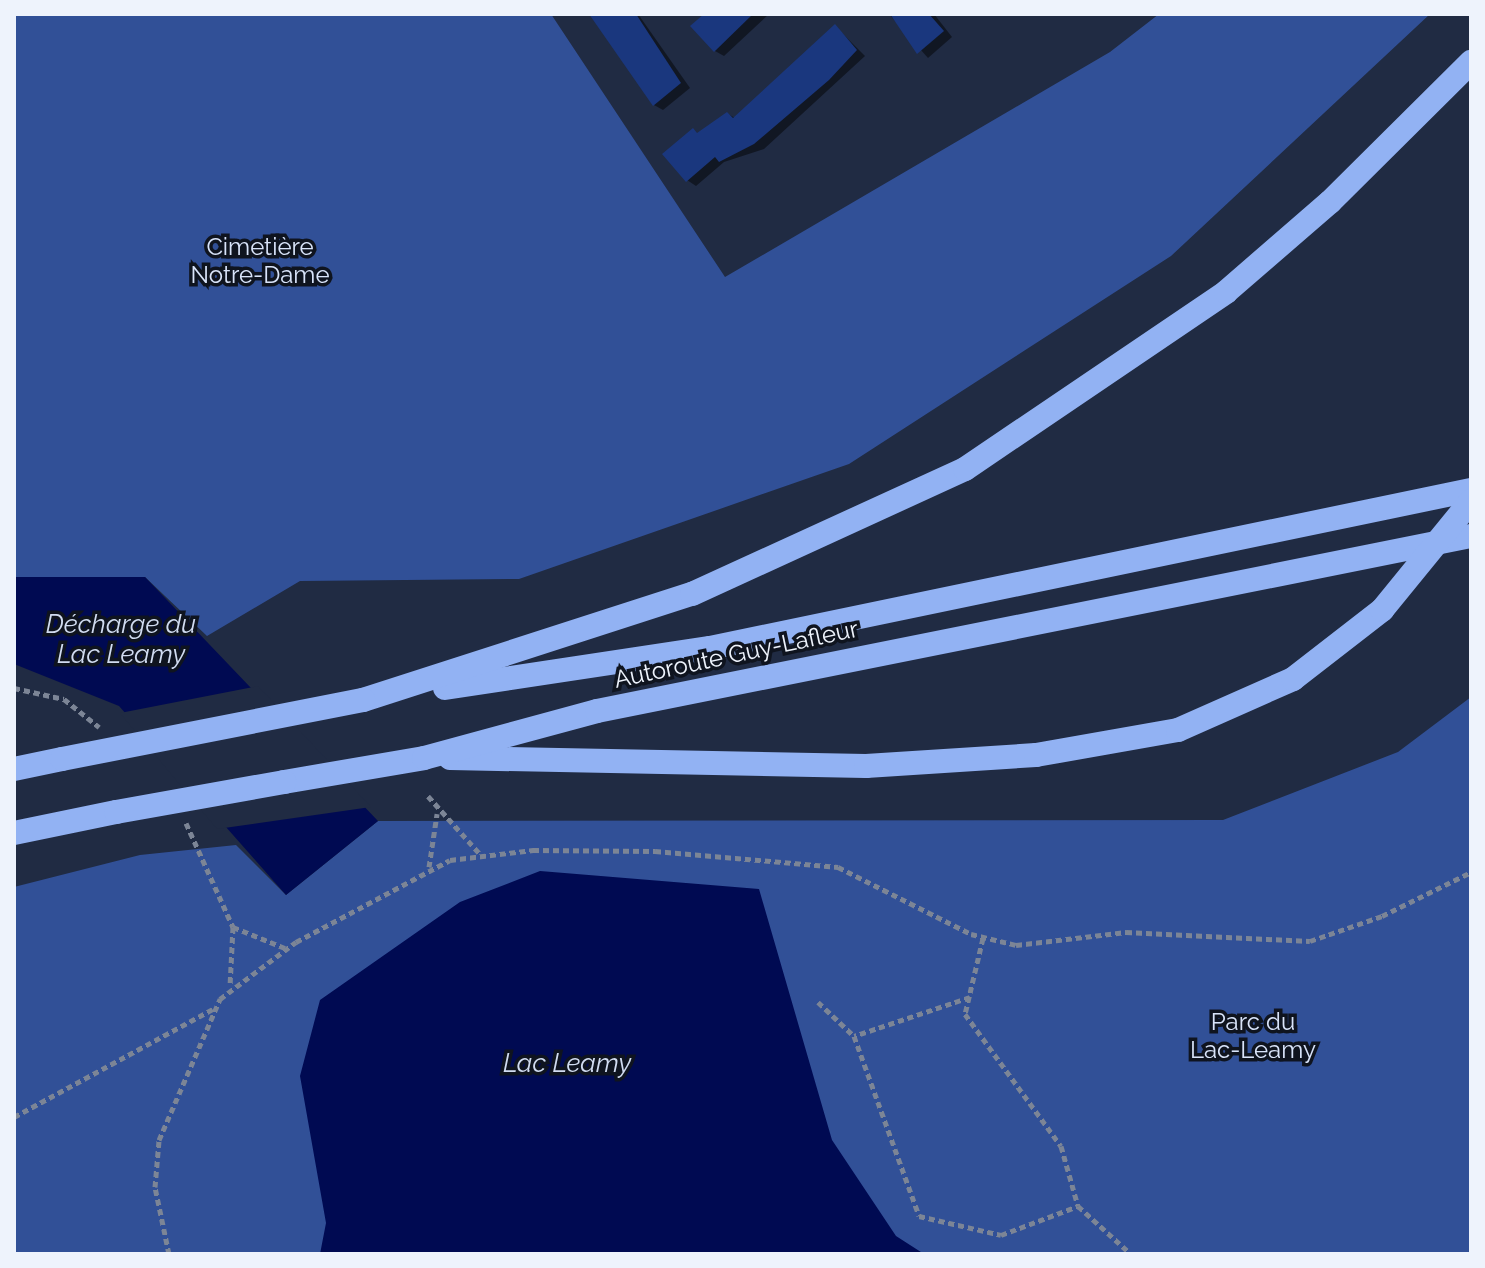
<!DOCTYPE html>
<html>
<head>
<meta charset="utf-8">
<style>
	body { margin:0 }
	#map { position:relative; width:1485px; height:1268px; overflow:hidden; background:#202b43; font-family:Raleway,sans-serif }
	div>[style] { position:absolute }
	.green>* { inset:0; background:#315097 }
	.water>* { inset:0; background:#000a52 }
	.pier>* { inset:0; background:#202b43 }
	.shadow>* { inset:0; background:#0007 }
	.building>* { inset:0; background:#1a377e }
	.path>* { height:5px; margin-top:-2.5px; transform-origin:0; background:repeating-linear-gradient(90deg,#7c8596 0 6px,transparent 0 10px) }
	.motorway>* { height:24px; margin:-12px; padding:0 12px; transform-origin:12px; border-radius:12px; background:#92b2f3 }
	.motorway-bridge>* { height:24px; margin:-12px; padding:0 12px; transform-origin:12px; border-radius:12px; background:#92b2f3 }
	span { translate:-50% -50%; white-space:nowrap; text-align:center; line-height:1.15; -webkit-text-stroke:7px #0f141f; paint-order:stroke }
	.park-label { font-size:24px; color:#d9e4fa }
	.street-label { font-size:24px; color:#eef3fc }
	.water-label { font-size:26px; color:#d1dcf1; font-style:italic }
	.frame { position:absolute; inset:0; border:16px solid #eef3fc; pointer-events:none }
</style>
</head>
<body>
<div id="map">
	<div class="green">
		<i style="clip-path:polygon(14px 14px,551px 14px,725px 277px,1110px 52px,1159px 14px,1430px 14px,1171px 256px,849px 464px,519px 579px,300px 581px,207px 636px,145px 577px,14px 577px)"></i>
		<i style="clip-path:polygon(1471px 697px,1471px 1254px,14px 1254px,14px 887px,140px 855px,236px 845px,286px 895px,378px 821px,1223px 820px,1398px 752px)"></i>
	</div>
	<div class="water">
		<i style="clip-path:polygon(14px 577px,145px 577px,378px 821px,286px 895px,119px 706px,14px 664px)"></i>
		<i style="clip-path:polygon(540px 871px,759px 889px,832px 1140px,896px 1236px,924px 1254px,320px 1254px,326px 1223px,300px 1076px,320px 1000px,460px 902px)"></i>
	</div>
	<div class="pier">
		<i style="clip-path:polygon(258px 686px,371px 807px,217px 829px,120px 713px)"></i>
	</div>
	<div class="shadow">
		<i style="clip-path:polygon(592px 14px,638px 14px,690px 88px,663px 110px,654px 105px)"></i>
		<i style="clip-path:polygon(706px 14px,769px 14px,724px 56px,715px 51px)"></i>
		<i style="clip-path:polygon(889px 14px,934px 14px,952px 37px,928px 58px)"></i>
		<i style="clip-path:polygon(835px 26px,865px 56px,764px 149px,724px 162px,696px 186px,687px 180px,699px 134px,728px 114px,735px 118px)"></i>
	</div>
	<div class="building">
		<i style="clip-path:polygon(589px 14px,636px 14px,681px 83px,653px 106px)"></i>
		<i style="clip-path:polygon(704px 14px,753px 14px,714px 52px,690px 26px)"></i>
		<i style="clip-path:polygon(890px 14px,929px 14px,944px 31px,917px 54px)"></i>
		<i style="clip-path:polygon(835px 24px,857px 50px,829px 80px,754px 144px,719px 162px,715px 157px,686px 182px,662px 154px,693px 128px,697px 133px,727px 112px,733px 118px)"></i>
	</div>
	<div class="path">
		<i style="left:14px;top:688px;width:51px;rotate:12.4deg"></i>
		<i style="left:64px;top:699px;width:45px;rotate:38.7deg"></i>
		<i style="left:428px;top:796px;width:78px;rotate:48.1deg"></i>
		<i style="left:186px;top:823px;width:114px;rotate:65.7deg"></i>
		<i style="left:233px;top:927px;width:59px;rotate:92.9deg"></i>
		<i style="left:429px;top:867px;width:54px;rotate:-81.4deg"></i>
		<i style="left:233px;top:927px;width:56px;rotate:22deg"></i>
		<i style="left:983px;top:938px;width:78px;rotate:103.3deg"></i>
		<i style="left:965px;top:1014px;width:163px;rotate:54deg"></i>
		<i style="left:1061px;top:1146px;width:62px;rotate:74.2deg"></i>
		<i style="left:1078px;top:1206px;width:72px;rotate:42.2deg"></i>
		<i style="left:970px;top:997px;width:122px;rotate:161.4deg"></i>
		<i style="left:854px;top:1036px;width:191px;rotate:70.1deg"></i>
		<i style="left:919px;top:1216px;width:84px;rotate:13deg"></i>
		<i style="left:1001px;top:1235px;width:82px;rotate:-20.6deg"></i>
		<i style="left:818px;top:1002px;width:50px;rotate:43.4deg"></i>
		<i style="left:14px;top:1117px;width:226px;rotate:-28.5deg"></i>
		<i style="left:169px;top:1254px;width:68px;rotate:-101.8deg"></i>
		<i style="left:155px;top:1187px;width:47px;rotate:-85.1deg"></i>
		<i style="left:159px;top:1140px;width:154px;rotate:-66.6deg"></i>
		<i style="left:220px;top:999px;width:95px;rotate:-36.9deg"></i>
		<i style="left:296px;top:942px;width:174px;rotate:-28deg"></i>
		<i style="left:450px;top:860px;width:84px;rotate:-6.9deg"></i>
		<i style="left:533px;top:850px;width:122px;rotate:0.5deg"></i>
		<i style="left:655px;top:851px;width:184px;rotate:5deg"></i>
		<i style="left:838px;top:867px;width:149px;rotate:26.7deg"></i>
		<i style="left:971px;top:934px;width:46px;rotate:13.7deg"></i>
		<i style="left:1016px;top:945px;width:111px;rotate:-6.7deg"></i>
		<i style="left:1126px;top:932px;width:184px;rotate:2.8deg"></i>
		<i style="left:1310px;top:941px;width:76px;rotate:-19.1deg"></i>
		<i style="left:1382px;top:916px;width:99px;rotate:-26.3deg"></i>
	</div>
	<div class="motorway">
		<i style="left:445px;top:688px;width:268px;rotate:-8.6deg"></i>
		<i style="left:710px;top:648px;width:777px;rotate:-11.73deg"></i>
		<i style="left:363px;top:700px;width:346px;rotate:-17.9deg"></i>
		<i style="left:692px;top:594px;width:300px;rotate:-24.6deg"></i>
		<i style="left:965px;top:469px;width:315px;rotate:-34.1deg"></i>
		<i style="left:1226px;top:292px;width:138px;rotate:-40.9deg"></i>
		<i style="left:1330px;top:202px;width:199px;rotate:-44.8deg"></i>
		<i style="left:450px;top:758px;width:416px;rotate:1.1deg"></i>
		<i style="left:866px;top:766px;width:170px;rotate:-3.7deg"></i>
		<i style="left:1036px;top:755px;width:144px;rotate:-10deg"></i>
		<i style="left:1178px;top:730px;width:126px;rotate:-23.9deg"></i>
		<i style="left:14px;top:769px;width:49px;rotate:-11.8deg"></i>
		<i style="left:284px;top:782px;width:142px;rotate:-9.7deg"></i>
		<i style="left:424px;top:758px;width:179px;rotate:-15.2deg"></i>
		<i style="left:597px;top:711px;width:891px;rotate:-11.32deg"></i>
		<i style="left:14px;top:833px;width:104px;rotate:-11.6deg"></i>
	</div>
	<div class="motorway-bridge">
		<i style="left:1293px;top:679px;width:113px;rotate:-37.8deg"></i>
		<i style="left:1382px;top:610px;width:141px;rotate:-50.8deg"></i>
		<i style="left:62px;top:759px;width:307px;rotate:-11.1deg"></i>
		<i style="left:116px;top:812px;width:171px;rotate:-10.1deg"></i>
	</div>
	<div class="park-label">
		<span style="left:260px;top:261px">Cimetière<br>Notre-Dame</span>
		<span style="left:1253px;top:1036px">Parc du<br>Lac-Leamy</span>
	</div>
	<div class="street-label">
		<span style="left:736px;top:654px;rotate:-12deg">Autoroute Guy-Lafleur</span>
	</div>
	<div class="water-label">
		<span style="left:121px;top:640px">Décharge du<br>Lac Leamy</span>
		<span style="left:567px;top:1064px">Lac Leamy</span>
	</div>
	<div class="frame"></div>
</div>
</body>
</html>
